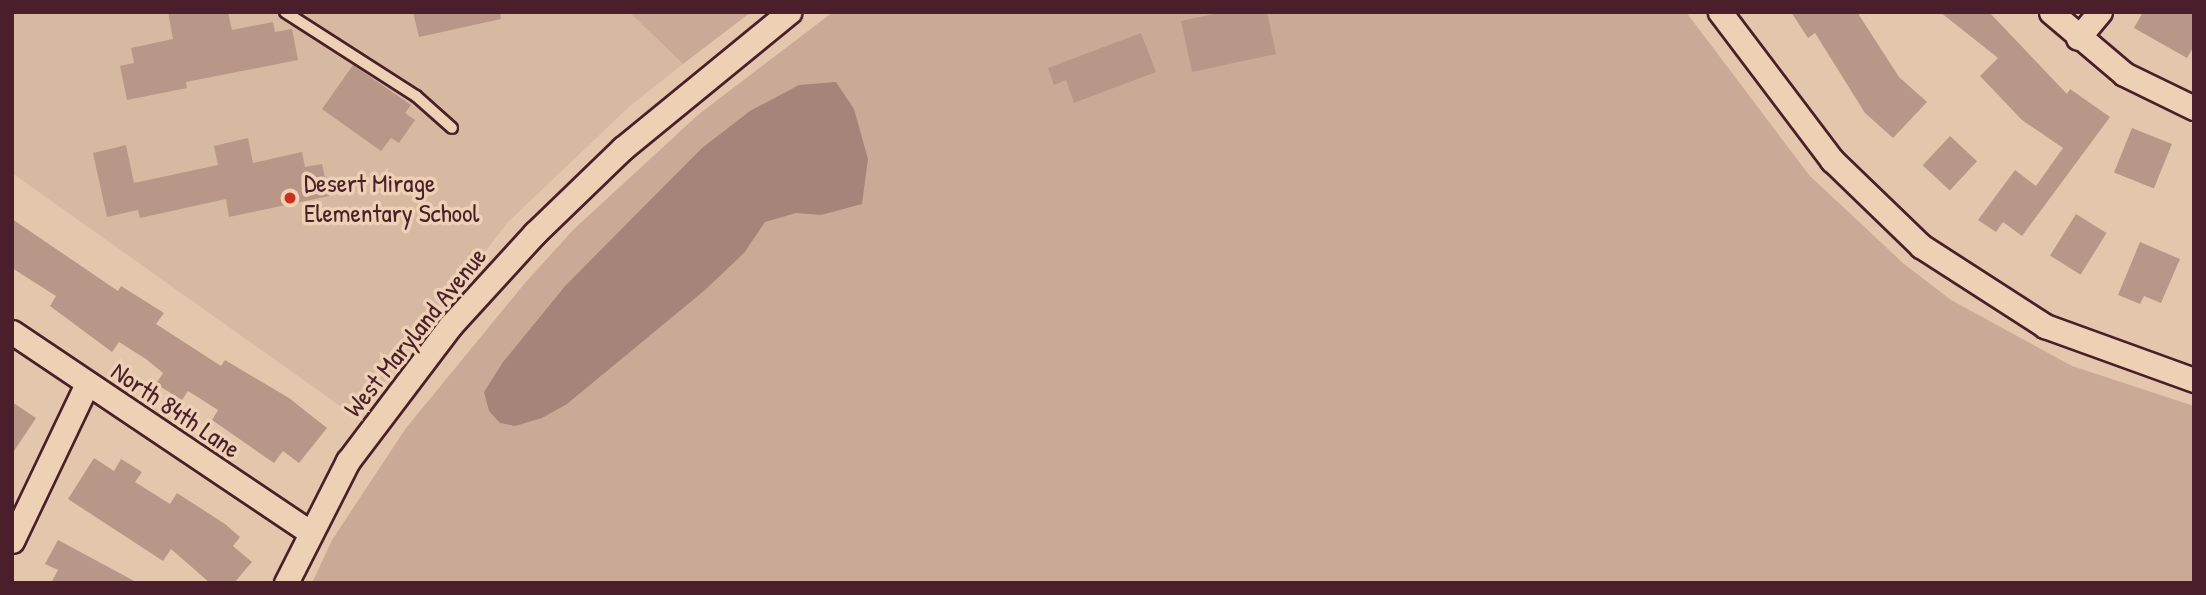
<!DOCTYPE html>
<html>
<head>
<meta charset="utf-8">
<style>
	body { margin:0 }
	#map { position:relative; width:2206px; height:595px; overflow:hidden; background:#e4c6ac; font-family:"Patrick Hand",sans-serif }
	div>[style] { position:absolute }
	.built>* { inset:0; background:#d7b8a1 }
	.green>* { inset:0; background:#caaa96 }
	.water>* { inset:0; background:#a78479 }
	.building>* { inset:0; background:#b99788; transform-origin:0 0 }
	.roads { filter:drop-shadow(2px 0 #4a1f2b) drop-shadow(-2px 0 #4a1f2b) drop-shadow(0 2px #4a1f2b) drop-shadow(0 -2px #4a1f2b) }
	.lane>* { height:10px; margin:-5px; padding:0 5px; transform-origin:5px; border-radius:5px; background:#eed1b4 }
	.street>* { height:23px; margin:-11.5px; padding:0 11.5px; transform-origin:11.5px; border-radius:11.5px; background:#eed1b4 }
	.dots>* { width:19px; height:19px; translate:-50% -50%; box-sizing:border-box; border:4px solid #eed1b4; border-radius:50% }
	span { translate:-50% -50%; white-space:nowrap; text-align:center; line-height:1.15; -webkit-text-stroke:7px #eed1b4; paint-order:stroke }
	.poi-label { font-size:26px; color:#4a1f2b }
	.left { translate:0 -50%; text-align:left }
	.street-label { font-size:26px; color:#4a1f2b }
	.frame { position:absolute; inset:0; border:14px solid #4a1f2b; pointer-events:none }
</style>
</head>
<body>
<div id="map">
	<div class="built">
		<i style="clip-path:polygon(12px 12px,629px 12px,683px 64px,631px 105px,508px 222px,357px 418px,12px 173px)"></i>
	</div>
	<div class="green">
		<i style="clip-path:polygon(629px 12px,751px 12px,683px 64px)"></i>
		<i style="clip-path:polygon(833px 12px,1686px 12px,1809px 175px,1904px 264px,1951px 300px,2072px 366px,2194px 406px,2194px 583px,312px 583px,332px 540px,406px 428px,525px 283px,574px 229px,699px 114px)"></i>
	</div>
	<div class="water">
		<i style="clip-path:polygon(836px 82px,854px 109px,868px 159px,862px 204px,821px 215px,796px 213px,765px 222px,744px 253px,705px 290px,567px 404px,542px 418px,515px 426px,500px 423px,489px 411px,484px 392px,503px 362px,566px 285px,702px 148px,750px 111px,799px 85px)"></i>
	</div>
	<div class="building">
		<i style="clip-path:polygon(168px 12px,228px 12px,232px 30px,273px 22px,275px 32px,292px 29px,298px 60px,186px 82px,187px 88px,127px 100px,120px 66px,134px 63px,131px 48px,173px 39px)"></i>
		<i style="clip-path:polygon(413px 12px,500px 12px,501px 19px,419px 37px)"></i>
		<i style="clip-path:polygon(1223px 12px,1267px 12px,1276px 54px,1192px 72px,1181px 21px)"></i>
		<i style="clip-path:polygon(1791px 12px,1857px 12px,1899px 77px,1927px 102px,1893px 138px,1865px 113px,1815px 33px,1808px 38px)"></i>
		<i style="clip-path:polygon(1940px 12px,1989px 12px,2067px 94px,2070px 89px,2110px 117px,2022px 236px,2003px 222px,1996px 232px,1978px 220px,2015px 170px,2036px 186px,2063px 148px,2022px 120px,1980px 76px,1998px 58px)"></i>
		<i style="clip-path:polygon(2143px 12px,2194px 12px,2194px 46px,2187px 58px,2134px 28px)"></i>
		<i style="clip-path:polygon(1141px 33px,1156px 72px,1074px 103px,1066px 80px,1054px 85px,1048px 68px)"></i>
		<i style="clip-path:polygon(353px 65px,411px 105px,405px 113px,415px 120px,399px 143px,391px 138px,381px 151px,322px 109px)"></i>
		<i style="left:2132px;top:128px;width:43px;height:48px;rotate:22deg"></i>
		<i style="left:1950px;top:136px;width:37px;height:40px;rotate:43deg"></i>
		<i style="clip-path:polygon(248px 138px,253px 163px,302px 152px,305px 167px,322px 164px,329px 196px,229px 217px,226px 199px,140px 218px,138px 210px,107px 217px,93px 153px,126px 145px,134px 183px,218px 165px,214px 146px)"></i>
		<i style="left:2076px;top:214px;width:36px;height:49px;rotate:32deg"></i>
		<i style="clip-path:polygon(12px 219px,118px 291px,121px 286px,164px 313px,156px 324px,221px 366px,225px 360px,289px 398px,327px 428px,299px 463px,283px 451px,274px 463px,212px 420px,218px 410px,188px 391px,182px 400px,156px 384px,163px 373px,146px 359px,119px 342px,112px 352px,50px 306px,56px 296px,12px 268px)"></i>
		<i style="clip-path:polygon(2140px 242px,2180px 259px,2161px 303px,2144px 296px,2140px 304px,2118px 295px)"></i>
		<i style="clip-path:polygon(12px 402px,36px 418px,12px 454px)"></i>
		<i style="clip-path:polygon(94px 458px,114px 471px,121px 459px,142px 472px,135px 482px,170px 504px,177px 493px,225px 524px,240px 537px,233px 546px,252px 562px,234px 583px,210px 583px,171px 549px,163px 561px,68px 499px)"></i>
		<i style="clip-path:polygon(58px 540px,138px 583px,51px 583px,58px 570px,45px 564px)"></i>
	</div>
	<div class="roads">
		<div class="lane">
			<i style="left:285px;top:12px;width:156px;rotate:32.7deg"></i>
			<i style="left:416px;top:96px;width:48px;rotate:41.6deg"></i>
		</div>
		<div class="street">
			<i style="left:1720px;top:12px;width:186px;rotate:52.9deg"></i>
			<i style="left:1832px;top:160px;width:124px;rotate:44deg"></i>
			<i style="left:1921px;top:246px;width:148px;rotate:32.8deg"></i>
			<i style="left:2045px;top:326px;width:158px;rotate:19.9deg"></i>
			<i style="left:2051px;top:12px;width:96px;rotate:40.3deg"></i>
			<i style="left:2124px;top:74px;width:78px;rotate:25.9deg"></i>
			<i style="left:2078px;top:38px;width:34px;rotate:-50deg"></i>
			<i style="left:12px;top:332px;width:359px;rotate:33.9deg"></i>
			<i style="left:12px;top:541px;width:174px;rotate:-64.5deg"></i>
			<i style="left:286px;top:583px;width:137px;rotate:-63.1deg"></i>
			<i style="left:348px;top:461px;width:169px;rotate:-52.9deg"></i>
			<i style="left:450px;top:326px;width:126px;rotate:-47.6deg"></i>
			<i style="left:535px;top:233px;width:122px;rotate:-44deg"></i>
			<i style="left:623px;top:148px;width:215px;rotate:-39.3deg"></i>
		</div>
	</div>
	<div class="dots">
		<i style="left:290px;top:198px;background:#c8321e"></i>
	</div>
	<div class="poi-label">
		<span class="left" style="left:304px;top:198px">Desert Mirage<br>Elementary School</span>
	</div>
	<div class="street-label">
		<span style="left:415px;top:332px;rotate:-51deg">West Maryland Avenue</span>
		<span style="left:176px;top:410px;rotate:34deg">North 84th Lane</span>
	</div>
	<div class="frame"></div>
</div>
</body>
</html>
